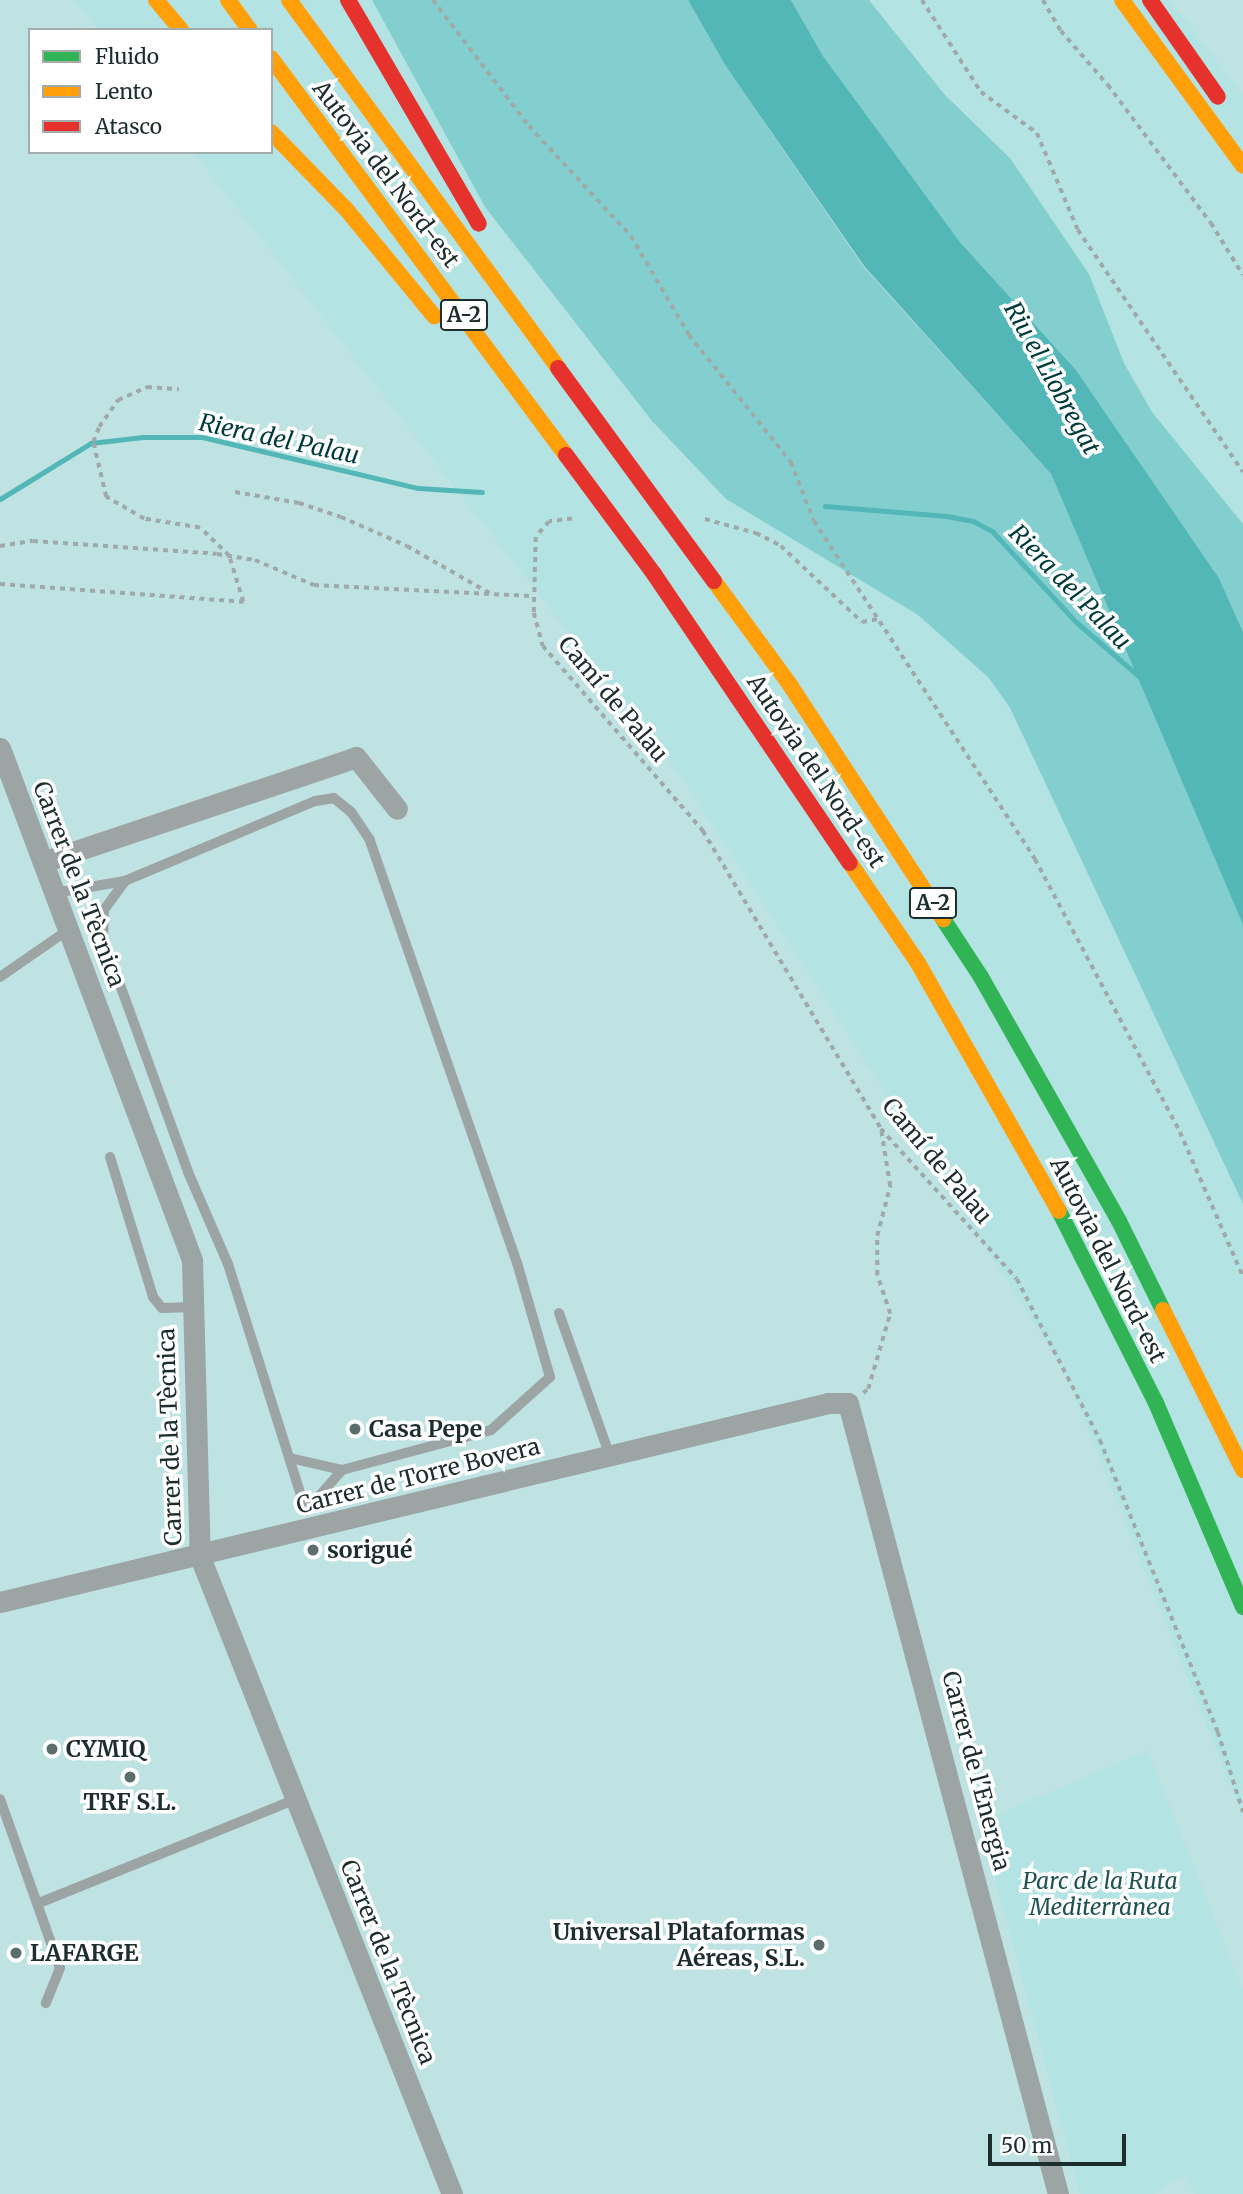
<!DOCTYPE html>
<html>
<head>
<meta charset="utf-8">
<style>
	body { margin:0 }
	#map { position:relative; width:1243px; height:2194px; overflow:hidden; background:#cde2e2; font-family:Merriweather,serif }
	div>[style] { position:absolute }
	.built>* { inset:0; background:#bee3e2 }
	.green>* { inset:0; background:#b3e3e2 }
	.forest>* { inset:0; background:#83cfcf }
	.water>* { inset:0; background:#53b7b7 }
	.stream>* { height:5px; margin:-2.5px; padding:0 2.5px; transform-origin:2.5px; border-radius:2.5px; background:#53b7b7 }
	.path>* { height:3.5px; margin-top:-1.75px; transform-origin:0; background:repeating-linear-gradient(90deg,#9ea9a9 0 5px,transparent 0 10px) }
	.lane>* { height:10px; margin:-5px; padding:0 5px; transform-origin:5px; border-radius:5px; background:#9ca4a4 }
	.street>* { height:21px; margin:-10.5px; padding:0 10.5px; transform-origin:10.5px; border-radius:10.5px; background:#9ca4a4 }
	.fast>* { height:16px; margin:-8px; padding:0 8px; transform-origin:8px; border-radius:8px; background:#30b455 }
	.slow>* { height:16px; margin:-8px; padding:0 8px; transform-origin:8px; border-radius:8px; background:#ff9f0a }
	.jam>* { height:16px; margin:-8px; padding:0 8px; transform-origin:8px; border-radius:8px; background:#e5322d }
	.dots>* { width:19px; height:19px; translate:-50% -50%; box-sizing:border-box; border:4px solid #fff; border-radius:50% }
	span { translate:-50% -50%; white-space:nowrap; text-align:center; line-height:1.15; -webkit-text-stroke:7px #fff; paint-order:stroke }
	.shield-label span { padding:2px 5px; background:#fff; border:2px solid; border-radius:5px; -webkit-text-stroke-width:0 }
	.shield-label { font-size:21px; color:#1e2e2e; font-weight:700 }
	.street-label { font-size:23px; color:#1e2e2e }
	.poi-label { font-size:23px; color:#1e2e2e; font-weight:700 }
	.left { translate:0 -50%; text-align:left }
	.right { translate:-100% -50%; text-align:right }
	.park-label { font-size:23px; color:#1f5253; font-style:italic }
	.water-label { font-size:24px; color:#003b3c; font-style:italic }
	.legend { position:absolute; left:28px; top:28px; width:245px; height:126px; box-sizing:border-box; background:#fff; border:2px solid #a5abab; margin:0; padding:9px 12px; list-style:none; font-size:21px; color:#1e2e2e }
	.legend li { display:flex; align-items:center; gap:14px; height:35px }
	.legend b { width:35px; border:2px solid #a5abab }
	.scale { position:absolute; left:988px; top:2134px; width:138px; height:32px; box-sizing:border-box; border:4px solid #1e2e2e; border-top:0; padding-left:9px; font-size:21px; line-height:24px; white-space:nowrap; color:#1e2e2e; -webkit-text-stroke:5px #fff; paint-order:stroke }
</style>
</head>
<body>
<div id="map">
	<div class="built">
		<i style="clip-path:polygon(0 0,75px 0,98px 30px,30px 30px,30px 152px,193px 152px,684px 781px,1063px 1368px,1243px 1817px,1243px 2194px,0 2194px)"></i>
		<i style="clip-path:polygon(1171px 0,1243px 0,1243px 95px)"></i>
	</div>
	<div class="green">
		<i style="clip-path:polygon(75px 0,372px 0,485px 207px,652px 421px,726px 499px,918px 615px,989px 677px,1010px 708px,1243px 1204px,1243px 1817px,1063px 1368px,684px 781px,193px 152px,271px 152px,271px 30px,98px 30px)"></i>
		<i style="clip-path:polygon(869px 0,1171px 0,1243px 95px,1243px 524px,1152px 412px,1124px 363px,1089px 274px,1010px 158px,945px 95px)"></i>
		<i style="clip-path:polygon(1148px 1750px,1243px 1990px,1243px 2194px,1195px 2194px,1183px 2175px,1154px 2194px,1080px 2194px,980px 1822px)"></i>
	</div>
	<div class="forest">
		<i style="clip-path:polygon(372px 0,688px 0,725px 65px,863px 266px,1051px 474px,1243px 925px,1243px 1204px,1010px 708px,989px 678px,918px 615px,726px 499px,652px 421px,485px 207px)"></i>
		<i style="clip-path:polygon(791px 0,869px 0,945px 95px,1010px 158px,1089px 274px,1124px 363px,1152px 412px,1243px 524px,1243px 632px,1219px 578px,1076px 370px,960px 242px,823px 56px)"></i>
	</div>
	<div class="water">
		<i style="clip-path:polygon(688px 0,791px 0,823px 56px,960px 242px,1076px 370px,1219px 578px,1243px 632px,1243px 925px,1051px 474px,864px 266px,725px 65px)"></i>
	</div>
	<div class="stream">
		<i style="left:0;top:499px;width:107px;rotate:-31.6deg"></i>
		<i style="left:91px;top:443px;width:52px;rotate:-6.6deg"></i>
		<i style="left:143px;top:437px;width:59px"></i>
		<i style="left:202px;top:437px;width:222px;rotate:13.3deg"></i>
		<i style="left:418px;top:488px;width:64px;rotate:3.6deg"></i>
		<i style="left:825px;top:506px;width:122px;rotate:4.7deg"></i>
		<i style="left:947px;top:516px;width:26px;rotate:11deg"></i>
		<i style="left:973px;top:521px;width:21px;rotate:28deg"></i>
		<i style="left:992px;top:531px;width:124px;rotate:47.3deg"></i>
		<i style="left:1076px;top:622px;width:87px;rotate:40.8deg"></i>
	</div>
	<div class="path">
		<i style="left:433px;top:0;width:158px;rotate:52.7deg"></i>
		<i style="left:529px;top:126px;width:150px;rotate:47.2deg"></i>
		<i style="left:631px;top:236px;width:115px;rotate:59.6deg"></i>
		<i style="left:689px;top:335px;width:163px;rotate:51.2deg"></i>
		<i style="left:791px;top:462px;width:63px;rotate:68.7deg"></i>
		<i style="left:814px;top:521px;width:404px;rotate:56.8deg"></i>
		<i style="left:1035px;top:859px;width:309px;rotate:62deg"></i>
		<i style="left:1180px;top:1132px;width:157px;rotate:66.4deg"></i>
		<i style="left:922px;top:0;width:109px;rotate:57.3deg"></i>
		<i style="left:981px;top:92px;width:69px;rotate:36.2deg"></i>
		<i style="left:1037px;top:133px;width:105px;rotate:67.1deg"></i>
		<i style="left:1078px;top:230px;width:293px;rotate:55.7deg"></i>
		<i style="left:1043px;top:0;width:36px;rotate:60deg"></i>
		<i style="left:1061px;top:31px;width:72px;rotate:49deg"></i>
		<i style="left:1108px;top:85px;width:172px;rotate:53.3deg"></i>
		<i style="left:1211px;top:223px;width:61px;rotate:58.4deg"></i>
		<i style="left:235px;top:492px;width:65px;rotate:9.8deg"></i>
		<i style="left:299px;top:503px;width:44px;rotate:18.4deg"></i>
		<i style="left:341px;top:517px;width:72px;rotate:23.7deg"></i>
		<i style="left:407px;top:546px;width:97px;rotate:29.7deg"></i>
		<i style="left:572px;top:519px;width:23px;rotate:173deg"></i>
		<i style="left:549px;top:522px;width:20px;rotate:131deg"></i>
		<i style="left:536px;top:537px;width:76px;rotate:91.5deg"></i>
		<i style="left:534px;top:613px;width:34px;rotate:75deg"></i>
		<i style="left:543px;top:646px;width:245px;rotate:49.1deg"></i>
		<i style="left:703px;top:831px;width:347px;rotate:59.1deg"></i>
		<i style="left:881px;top:1129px;width:202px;rotate:47.8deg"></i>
		<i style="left:1017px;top:1279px;width:181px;rotate:62.7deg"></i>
		<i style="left:1100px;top:1440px;width:315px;rotate:68deg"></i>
		<i style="left:1218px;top:1732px;width:84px;rotate:72.6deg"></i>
		<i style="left:705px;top:519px;width:53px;rotate:15.4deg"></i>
		<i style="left:756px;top:533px;width:28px;rotate:27deg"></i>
		<i style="left:781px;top:546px;width:111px;rotate:43.2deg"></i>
		<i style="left:862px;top:622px;width:16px;rotate:-11deg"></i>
		<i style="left:0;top:546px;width:33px;rotate:-9deg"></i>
		<i style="left:33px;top:541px;width:184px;rotate:4deg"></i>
		<i style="left:217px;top:554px;width:38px;rotate:9deg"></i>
		<i style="left:255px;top:560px;width:64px;rotate:23deg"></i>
		<i style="left:314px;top:585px;width:220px;rotate:2.9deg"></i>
		<i style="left:0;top:584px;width:244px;rotate:4.2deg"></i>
		<i style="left:243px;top:602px;width:48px;rotate:-106.9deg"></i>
		<i style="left:229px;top:556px;width:40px;rotate:-136deg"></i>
		<i style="left:200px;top:528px;width:57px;rotate:-170.9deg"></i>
		<i style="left:144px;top:519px;width:44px;rotate:-149.9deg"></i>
		<i style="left:106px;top:497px;width:57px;rotate:-103.3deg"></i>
		<i style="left:93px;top:442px;width:16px;rotate:-68deg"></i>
		<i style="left:99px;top:427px;width:33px;rotate:-55deg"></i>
		<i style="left:118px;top:400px;width:32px;rotate:-24deg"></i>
		<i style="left:147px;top:387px;width:32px;rotate:4deg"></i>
		<i style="left:863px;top:1393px;width:6px;rotate:-39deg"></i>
		<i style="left:868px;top:1389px;width:78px;rotate:-73.7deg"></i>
		<i style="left:890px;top:1314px;width:41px;rotate:-108.4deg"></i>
		<i style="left:877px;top:1275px;width:39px;rotate:-90deg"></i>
		<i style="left:877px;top:1236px;width:52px;rotate:-75.4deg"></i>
		<i style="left:890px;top:1186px;width:56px;rotate:-99.3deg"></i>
	</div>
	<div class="lane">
		<i style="left:54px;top:893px;width:72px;rotate:-9.6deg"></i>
		<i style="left:0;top:977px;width:83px;rotate:-34.7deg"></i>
		<i style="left:110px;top:1157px;width:146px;rotate:72.9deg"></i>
		<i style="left:153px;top:1297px;width:14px;rotate:51deg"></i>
		<i style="left:162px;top:1308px;width:31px;rotate:-2deg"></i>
		<i style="left:559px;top:1313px;width:152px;rotate:70.4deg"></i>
		<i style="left:290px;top:1458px;width:53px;rotate:13deg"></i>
		<i style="left:342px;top:1470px;width:154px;rotate:-15deg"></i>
		<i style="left:491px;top:1430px;width:79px;rotate:-41.9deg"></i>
		<i style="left:550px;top:1377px;width:119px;rotate:-106.1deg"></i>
		<i style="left:517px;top:1263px;width:448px;rotate:-109.2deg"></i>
		<i style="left:370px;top:840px;width:34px;rotate:-124deg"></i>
		<i style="left:351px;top:812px;width:22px;rotate:-141deg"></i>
		<i style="left:334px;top:798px;width:19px;rotate:171deg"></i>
		<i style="left:315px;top:801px;width:206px;rotate:157.2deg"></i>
		<i style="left:125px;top:881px;width:36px;rotate:126deg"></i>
		<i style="left:104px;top:910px;width:28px;rotate:92deg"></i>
		<i style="left:103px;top:938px;width:249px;rotate:70deg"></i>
		<i style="left:188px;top:1172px;width:100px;rotate:66.5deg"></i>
		<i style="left:228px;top:1264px;width:259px;rotate:72.5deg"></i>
		<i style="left:306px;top:1511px;width:55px;rotate:-48.7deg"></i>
		<i style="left:0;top:1799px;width:179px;rotate:70.5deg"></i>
		<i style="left:60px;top:1968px;width:38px;rotate:112deg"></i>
		<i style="left:39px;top:1903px;width:277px;rotate:-22deg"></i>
	</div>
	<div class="street">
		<i style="left:0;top:748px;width:547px;rotate:69.44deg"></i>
		<i style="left:192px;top:1260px;width:297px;rotate:88.5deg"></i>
		<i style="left:200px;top:1557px;width:685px;rotate:68.42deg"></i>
		<i style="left:43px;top:862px;width:330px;rotate:-18.5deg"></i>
		<i style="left:356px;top:757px;width:66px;rotate:51.7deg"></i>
		<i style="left:0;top:1602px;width:852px;rotate:-13.51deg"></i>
		<i style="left:828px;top:1403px;width:20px"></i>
		<i style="left:848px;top:1403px;width:818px;rotate:75.13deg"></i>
	</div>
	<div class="fast">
		<i style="left:943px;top:919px;width:69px;rotate:56.8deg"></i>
		<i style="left:981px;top:977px;width:280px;rotate:60.5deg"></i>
		<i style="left:1119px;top:1221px;width:99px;rotate:63.7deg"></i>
		<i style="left:1059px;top:1211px;width:215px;rotate:63.2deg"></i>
		<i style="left:1156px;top:1403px;width:222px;rotate:66.9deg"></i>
	</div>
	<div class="slow">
		<i style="left:156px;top:0;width:39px;rotate:50deg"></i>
		<i style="left:228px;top:0;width:37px;rotate:54deg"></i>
		<i style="left:289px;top:0;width:456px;rotate:53.8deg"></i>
		<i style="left:1122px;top:0;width:205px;rotate:53.9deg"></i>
		<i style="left:271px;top:58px;width:495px;rotate:53.4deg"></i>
		<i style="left:271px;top:132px;width:107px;rotate:45.8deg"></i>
		<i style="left:346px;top:209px;width:139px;rotate:50.6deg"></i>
		<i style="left:714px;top:581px;width:129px;rotate:53.8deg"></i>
		<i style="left:790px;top:685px;width:280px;rotate:56.8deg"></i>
		<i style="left:850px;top:863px;width:121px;rotate:55.8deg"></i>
		<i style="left:918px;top:963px;width:285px;rotate:60.4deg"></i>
		<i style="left:1163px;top:1310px;width:179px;rotate:63.4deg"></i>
	</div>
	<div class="jam">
		<i style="left:348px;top:0;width:259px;rotate:59.7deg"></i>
		<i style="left:1150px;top:0;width:118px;rotate:55deg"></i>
		<i style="left:558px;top:368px;width:264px;rotate:53.8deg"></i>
		<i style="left:566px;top:455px;width:148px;rotate:53.5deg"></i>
		<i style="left:654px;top:574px;width:349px;rotate:55.9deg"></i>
	</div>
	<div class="dots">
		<i style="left:355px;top:1429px;background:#5b6d6d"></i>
		<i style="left:313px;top:1550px;background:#5b6d6d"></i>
		<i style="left:52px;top:1749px;background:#5b6d6d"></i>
		<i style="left:130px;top:1777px;background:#5b6d6d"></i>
		<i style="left:819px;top:1945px;background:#5b6d6d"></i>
		<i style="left:16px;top:1953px;background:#5b6d6d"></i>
	</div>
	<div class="shield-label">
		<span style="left:464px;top:315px">A-2</span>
		<span style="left:933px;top:903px">A-2</span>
	</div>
	<div class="street-label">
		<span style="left:386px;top:174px;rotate:53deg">Autovia del Nord-est</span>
		<span style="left:613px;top:699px;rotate:50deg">Camí de Palau</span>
		<span style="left:816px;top:771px;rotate:56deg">Autovia del Nord-est</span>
		<span style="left:79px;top:884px;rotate:69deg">Carrer de la Tècnica</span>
		<span style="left:937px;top:1161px;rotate:50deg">Camí de Palau</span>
		<span style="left:1108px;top:1260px;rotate:63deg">Autovia del Nord-est</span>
		<span style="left:170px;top:1437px;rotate:-92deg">Carrer de la Tècnica</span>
		<span style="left:418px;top:1476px;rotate:-14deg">Carrer de Torre Bovera</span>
		<span style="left:976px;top:1771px;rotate:75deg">Carrer de l'Energia</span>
		<span style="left:388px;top:1962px;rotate:68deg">Carrer de la Tècnica</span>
	</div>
	<div class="poi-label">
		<span class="left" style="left:369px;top:1429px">Casa Pepe</span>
		<span class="left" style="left:327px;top:1550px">sorigué</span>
		<span class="left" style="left:66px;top:1749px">CYMIQ</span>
		<span style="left:130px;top:1802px">TRF S.L.</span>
		<span class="right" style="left:805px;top:1945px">Universal Plataformas<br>Aéreas, S.L.</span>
		<span class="left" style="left:30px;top:1953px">LAFARGE</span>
	</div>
	<div class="park-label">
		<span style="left:1100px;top:1894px">Parc de la Ruta<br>Mediterrànea</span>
	</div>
	<div class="water-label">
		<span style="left:1052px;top:378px;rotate:61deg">Riu el Llobregat</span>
		<span style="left:279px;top:439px;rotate:12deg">Riera del Palau</span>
		<span style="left:1070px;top:587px;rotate:46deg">Riera del Palau</span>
	</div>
	<ul class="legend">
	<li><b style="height:9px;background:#30b455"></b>Fluido</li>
	<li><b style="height:9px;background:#ff9f0a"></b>Lento</li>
	<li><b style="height:9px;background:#e5322d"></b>Atasco</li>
	</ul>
	<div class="scale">50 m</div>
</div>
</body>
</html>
